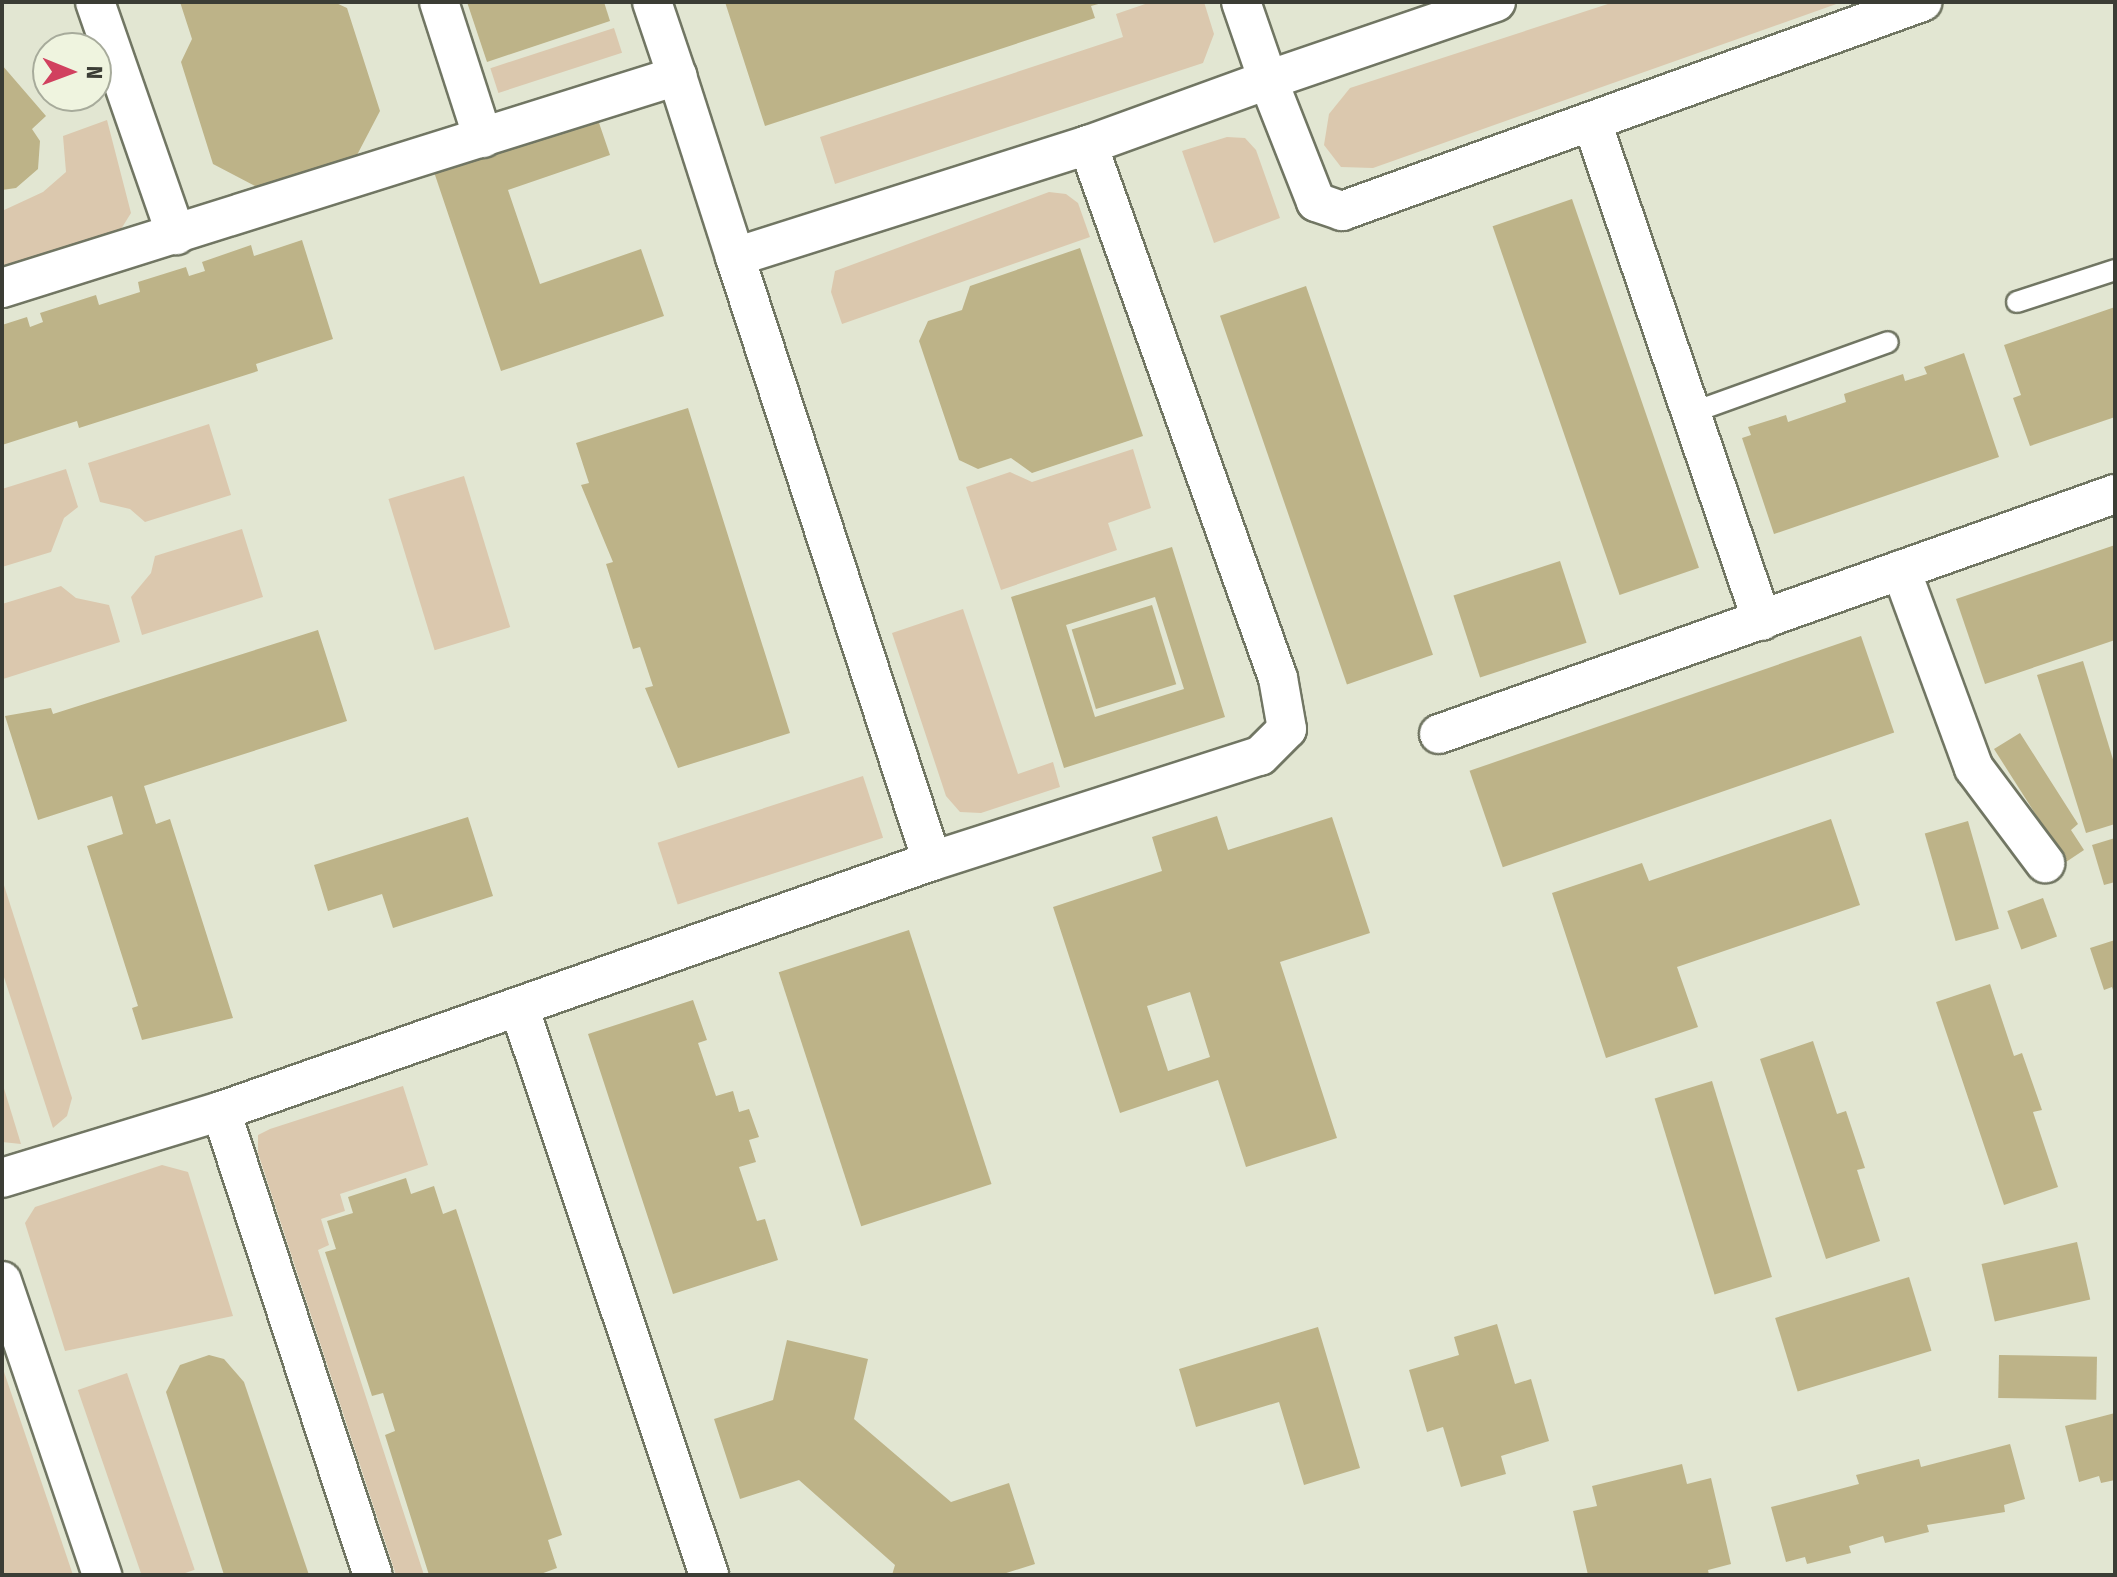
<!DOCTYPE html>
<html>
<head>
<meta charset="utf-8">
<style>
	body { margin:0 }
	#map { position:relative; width:2117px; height:1577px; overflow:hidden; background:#e2e6d2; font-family:"Fira Sans Condensed",sans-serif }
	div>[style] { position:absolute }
	.green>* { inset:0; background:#dbc8ae; transform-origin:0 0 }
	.building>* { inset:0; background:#bdb388; transform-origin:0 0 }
	.roads { filter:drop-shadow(2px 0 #717663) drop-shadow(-2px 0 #717663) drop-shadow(0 2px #717663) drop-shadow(0 -2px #717663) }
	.lane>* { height:20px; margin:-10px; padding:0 10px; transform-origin:10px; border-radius:10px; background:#fff }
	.street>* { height:38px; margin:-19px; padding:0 19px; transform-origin:19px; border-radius:19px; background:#fff }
	.tram>* { height:2px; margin:-1px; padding:0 1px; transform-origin:1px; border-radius:1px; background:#909385 }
	span { translate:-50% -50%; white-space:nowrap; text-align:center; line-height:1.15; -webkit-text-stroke:7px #eff4df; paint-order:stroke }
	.frame { position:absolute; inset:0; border:4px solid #3b3d35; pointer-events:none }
	.north { position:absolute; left:32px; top:32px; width:80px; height:80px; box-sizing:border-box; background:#eff4df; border:2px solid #a7ab9b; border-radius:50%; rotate:91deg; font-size:22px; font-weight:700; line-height:32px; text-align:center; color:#3b3d35 }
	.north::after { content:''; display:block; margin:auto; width:28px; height:36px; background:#d1415f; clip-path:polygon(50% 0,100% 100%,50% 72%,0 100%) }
</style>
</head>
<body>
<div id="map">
	<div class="green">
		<i style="clip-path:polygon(1151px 2px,1204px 2px,1214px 34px,1203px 63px,835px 184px,820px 137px,1123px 37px,1116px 14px)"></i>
		<i style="clip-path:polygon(1614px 2px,1842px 2px,1373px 168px,1341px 167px,1324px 145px,1329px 114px,1350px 88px)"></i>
		<i style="left:614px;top:28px;width:26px;height:130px;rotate:72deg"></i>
		<i style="clip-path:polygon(107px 120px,131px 213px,118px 234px,2px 270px,2px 211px,43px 192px,66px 172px,63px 136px)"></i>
		<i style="clip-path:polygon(1227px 137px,1245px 138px,1256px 150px,1280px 218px,1214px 243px,1182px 151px)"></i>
		<i style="clip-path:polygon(1049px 192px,1066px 194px,1078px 203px,1090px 237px,842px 324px,831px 292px,835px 271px)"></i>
		<i style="clip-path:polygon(209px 424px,231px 495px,145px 522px,130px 509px,100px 502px,88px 463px)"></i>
		<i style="clip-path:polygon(1133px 449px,1151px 508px,1108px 523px,1117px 550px,1001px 590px,966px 487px,1010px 472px,1032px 482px)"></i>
		<i style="clip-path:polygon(66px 469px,78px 507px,64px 518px,51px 552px,2px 567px,2px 489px)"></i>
		<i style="left:464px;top:476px;width:158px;height:79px;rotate:73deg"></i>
		<i style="clip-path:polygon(242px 529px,263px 597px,142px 635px,131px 597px,151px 573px,155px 556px)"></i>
		<i style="clip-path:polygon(61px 586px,76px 598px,109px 605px,120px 642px,3px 679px,2px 604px)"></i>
		<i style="clip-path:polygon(963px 609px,1018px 774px,1053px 762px,1060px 787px,981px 813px,960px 812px,946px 796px,892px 633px)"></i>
		<i style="left:863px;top:776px;width:65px;height:216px;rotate:72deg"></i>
		<i style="clip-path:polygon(2px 879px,72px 1098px,67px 1116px,53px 1128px,2px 971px)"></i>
		<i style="clip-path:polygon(2px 1082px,21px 1144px,2px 1142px)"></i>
		<i style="clip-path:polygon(403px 1086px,428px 1165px,340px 1194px,345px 1211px,321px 1219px,329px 1245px,318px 1250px,424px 1575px,396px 1575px,258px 1153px,258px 1135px,270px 1129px)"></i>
		<i style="clip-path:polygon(162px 1165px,188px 1172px,233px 1316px,65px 1351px,25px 1223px,35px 1207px)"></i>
		<i style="clip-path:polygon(2px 1366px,73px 1575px,2px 1575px)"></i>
		<i style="left:127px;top:1373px;width:208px;height:52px;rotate:71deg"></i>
	</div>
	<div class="building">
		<i style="clip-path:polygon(180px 2px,334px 2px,347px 8px,380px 111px,357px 155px,257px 187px,213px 164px,181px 62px,192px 39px)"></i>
		<i style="clip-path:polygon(467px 2px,604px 2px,610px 21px,487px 62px)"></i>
		<i style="clip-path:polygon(725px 2px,1102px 2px,1102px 3px,1091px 6px,1095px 18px,765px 126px)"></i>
		<i style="clip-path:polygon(2px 65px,46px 116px,32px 129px,40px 141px,38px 169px,16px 188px,2px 190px)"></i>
		<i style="clip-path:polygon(597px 117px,610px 155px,508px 190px,540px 284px,641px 249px,664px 316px,501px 371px,434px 172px)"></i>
		<i style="left:1572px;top:199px;width:390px;height:84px;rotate:71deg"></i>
		<i style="clip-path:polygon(302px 240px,333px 339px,256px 364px,258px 371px,79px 428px,77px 421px,2px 445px,2px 325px,27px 317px,30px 327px,43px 322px,40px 313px,96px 295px,99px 305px,140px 292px,138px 282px,186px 267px,189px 276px,205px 271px,202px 262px,251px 245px,254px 256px)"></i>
		<i style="clip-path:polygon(1080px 248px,1143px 436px,1032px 473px,1011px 458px,978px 469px,959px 460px,919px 341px,928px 321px,962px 310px,970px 286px)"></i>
		<i style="left:1306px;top:286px;width:390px;height:91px;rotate:71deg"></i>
		<i style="clip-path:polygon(2115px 307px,2115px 417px,2030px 446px,2013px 398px,2021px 395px,2004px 345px)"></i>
		<i style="clip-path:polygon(1964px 353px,1999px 457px,1774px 534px,1742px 438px,1751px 435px,1748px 427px,1786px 415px,1788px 422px,1846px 402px,1844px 394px,1903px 374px,1905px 381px,1927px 374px,1924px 367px)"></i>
		<i style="clip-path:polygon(688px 408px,790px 733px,678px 768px,645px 688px,653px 686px,640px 647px,633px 649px,606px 564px,613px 562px,581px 485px,589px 483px,576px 443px)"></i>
		<i style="clip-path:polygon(2115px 545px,2115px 640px,1985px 684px,1956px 599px)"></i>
		<i style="clip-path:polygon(evenodd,1172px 547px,1225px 717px,1064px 768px,1011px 597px,1172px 547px,1155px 597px,1184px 689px,1095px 717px,1066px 625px,1155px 597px)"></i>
		<i style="left:1560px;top:561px;width:86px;height:112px;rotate:72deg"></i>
		<i style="left:1152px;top:605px;width:83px;height:84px;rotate:73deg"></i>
		<i style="clip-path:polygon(318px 630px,347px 721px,144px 786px,156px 824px,170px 819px,233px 1018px,142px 1040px,132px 1008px,138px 1006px,87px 846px,123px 834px,112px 796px,38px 820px,5px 716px,51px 708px,53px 714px)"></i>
		<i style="left:1861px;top:636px;width:102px;height:414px;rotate:71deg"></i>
		<i style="clip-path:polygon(2083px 661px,2115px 766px,2115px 824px,2086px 833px,2037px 675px)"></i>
		<i style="clip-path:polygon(2020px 733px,2078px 824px,2071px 830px,2084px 850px,2066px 862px,1994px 749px)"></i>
		<i style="clip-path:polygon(evenodd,1217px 816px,1228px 850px,1332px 817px,1370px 933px,1280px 962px,1337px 1138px,1246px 1167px,1218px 1080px,1120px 1113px,1053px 907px,1162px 871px,1152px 837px,1217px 816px,1190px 992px,1210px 1057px,1168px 1071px,1147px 1006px,1190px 992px)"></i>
		<i style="clip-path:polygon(468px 817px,493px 896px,393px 928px,382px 894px,328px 911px,314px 865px)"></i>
		<i style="clip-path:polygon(1831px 819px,1860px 905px,1677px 967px,1698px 1027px,1606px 1058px,1552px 893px,1642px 863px,1649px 881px)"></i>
		<i style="left:1968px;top:821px;width:112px;height:45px;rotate:74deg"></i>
		<i style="clip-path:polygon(2115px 838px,2115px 882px,2104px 885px,2092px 845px)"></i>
		<i style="left:2043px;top:898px;width:41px;height:38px;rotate:70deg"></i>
		<i style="left:909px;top:930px;width:267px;height:137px;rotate:72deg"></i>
		<i style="clip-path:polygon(2115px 940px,2115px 993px,2114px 993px,2112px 987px,2104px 990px,2090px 948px)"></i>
		<i style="clip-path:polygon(1990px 984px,2014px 1056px,2022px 1053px,2042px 1110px,2033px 1112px,2058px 1187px,2004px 1205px,1936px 1002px)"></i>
		<i style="clip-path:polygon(693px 1000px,707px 1040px,698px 1043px,716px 1096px,733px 1091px,739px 1112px,749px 1109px,759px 1137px,749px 1140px,756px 1162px,739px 1167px,757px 1221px,765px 1219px,778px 1260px,673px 1294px,588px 1034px)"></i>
		<i style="clip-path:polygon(1813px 1041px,1837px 1114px,1846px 1111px,1865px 1168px,1857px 1170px,1880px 1241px,1826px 1259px,1760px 1059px)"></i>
		<i style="left:1712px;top:1081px;width:205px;height:60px;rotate:73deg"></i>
		<i style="clip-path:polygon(406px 1178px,411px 1194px,434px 1186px,443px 1214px,456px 1209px,562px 1535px,548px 1540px,557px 1568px,538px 1575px,429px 1575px,385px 1435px,395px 1431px,383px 1393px,372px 1396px,325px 1252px,336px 1249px,327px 1221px,353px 1213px,348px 1197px)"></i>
		<i style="left:2077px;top:1242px;width:59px;height:98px;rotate:77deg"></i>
		<i style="left:1909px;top:1277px;width:77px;height:140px;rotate:73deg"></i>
		<i style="clip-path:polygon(1497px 1324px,1515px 1384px,1531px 1379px,1549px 1441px,1501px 1456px,1506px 1474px,1461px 1487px,1443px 1427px,1427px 1432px,1409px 1370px,1459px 1355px,1454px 1337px)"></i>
		<i style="clip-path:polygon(1318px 1327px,1360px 1468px,1304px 1485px,1279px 1402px,1196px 1427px,1179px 1369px)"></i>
		<i style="clip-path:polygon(787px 1340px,868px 1359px,854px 1419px,951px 1502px,1009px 1483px,1035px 1564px,1000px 1575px,892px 1575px,895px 1565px,799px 1480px,740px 1499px,714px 1419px,773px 1400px)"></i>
		<i style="clip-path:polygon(209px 1355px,224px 1359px,244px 1382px,309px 1575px,224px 1575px,166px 1392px,180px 1365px)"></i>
		<i style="left:1999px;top:1355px;width:98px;height:43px;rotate:1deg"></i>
		<i style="clip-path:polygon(2115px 1413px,2115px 1480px,2101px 1483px,2099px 1476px,2079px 1482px,2065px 1426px)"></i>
		<i style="clip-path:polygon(2010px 1444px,2025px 1499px,2004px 1505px,2005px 1512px,1927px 1525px,1929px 1532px,1885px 1543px,1883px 1536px,1849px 1546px,1851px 1553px,1807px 1564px,1805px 1557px,1786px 1562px,1771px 1507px,1859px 1484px,1856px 1475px,1919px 1459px,1921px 1467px)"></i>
		<i style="clip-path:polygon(1682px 1464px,1687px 1484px,1711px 1478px,1731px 1564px,1708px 1570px,1709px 1575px,1588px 1575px,1573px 1511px,1597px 1506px,1592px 1486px)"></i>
	</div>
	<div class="roads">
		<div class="lane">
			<i style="left:2017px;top:302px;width:103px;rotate:-18.1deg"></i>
			<i style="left:1691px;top:413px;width:209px;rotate:-19.8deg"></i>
		</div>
		<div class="street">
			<i style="left:95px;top:2px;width:247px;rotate:70.8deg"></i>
			<i style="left:439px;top:2px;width:143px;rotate:72.1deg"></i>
			<i style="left:652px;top:2px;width:78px;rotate:71.3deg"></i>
			<i style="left:1241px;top:2px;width:83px;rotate:70.9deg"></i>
			<i style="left:1268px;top:80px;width:241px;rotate:-18.9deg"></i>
			<i style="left:1592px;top:122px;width:527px;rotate:71.19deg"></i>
			<i style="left:735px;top:257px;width:635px;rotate:71.94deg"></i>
			<i style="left:2px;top:288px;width:708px;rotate:-17.44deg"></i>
			<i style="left:677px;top:76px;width:190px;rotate:72.2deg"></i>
			<i style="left:735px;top:257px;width:370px;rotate:-17.6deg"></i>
			<i style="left:1088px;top:145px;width:191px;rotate:-19.9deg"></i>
			<i style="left:1268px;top:80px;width:131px;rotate:68.5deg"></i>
			<i style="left:1316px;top:202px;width:28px;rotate:19deg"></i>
			<i style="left:1342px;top:211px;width:617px;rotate:-19.82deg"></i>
			<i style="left:1901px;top:570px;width:211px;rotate:69.8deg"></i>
			<i style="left:1974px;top:768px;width:119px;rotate:53.2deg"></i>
			<i style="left:1439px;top:734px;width:717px;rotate:-19.55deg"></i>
			<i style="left:520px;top:1010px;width:596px;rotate:71.5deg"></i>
			<i style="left:221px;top:1111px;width:488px;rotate:71.9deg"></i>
			<i style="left:2px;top:1178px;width:229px;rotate:-17deg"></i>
			<i style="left:221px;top:1111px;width:754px;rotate:-19.37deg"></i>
			<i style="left:932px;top:861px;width:344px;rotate:-17.8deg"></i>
			<i style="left:1260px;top:756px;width:38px;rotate:-45deg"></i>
			<i style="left:1287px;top:729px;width:52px;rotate:-100deg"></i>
			<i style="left:1278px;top:678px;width:566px;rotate:-109.62deg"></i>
			<i style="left:2px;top:1281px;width:311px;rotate:71.2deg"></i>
		</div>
	</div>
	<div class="tram">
		<i style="left:2px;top:1570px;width:5px;rotate:68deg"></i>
	</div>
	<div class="frame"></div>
	<div class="north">N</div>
</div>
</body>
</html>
